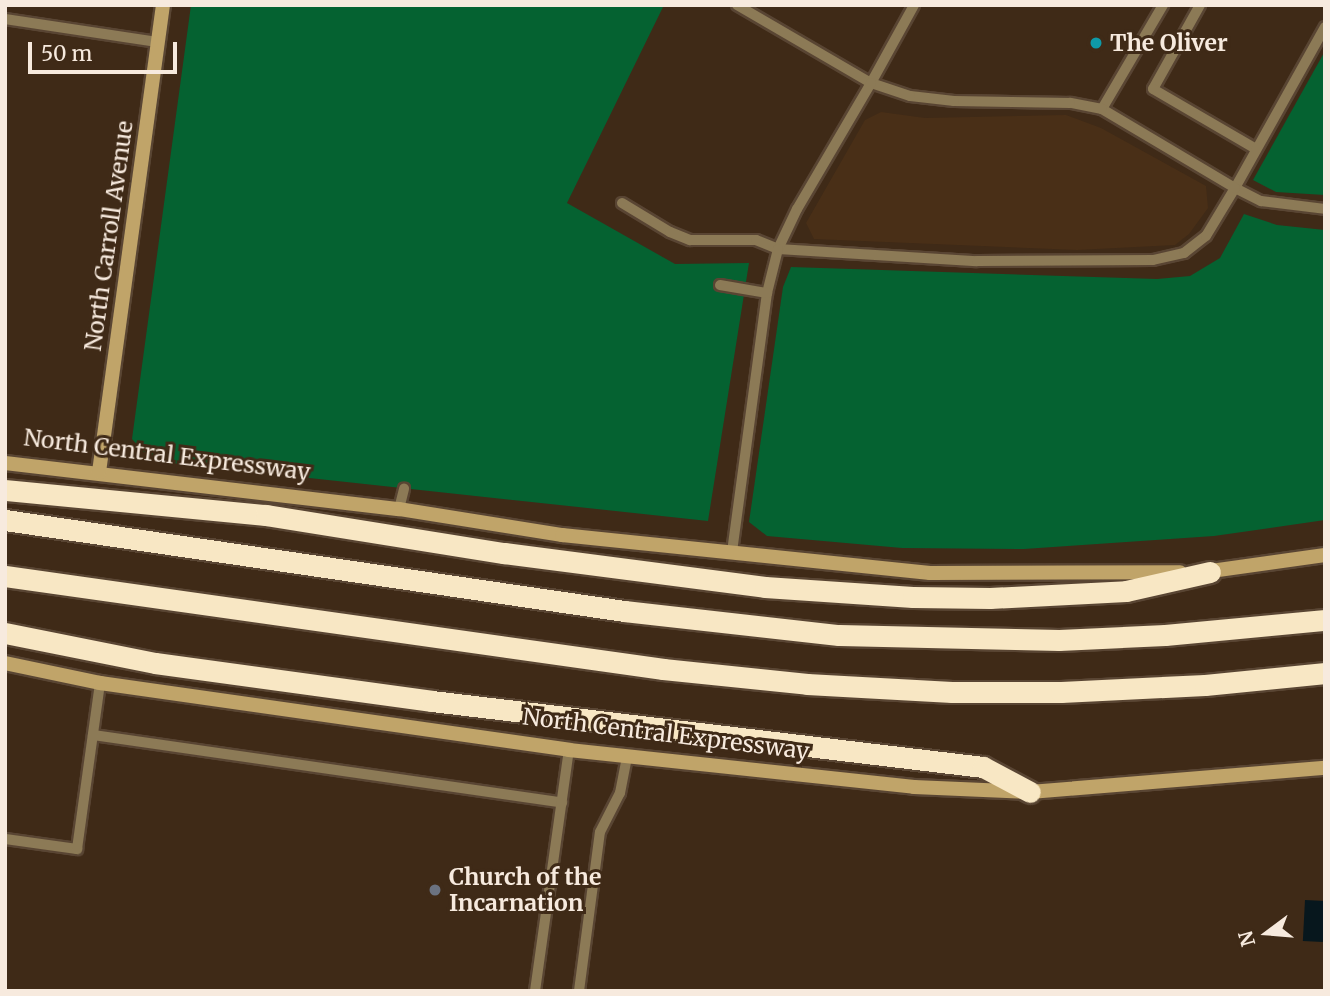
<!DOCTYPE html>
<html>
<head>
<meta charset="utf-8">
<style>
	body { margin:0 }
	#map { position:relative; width:1330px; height:996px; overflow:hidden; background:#3f2a17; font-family:Merriweather,serif }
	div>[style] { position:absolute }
	.built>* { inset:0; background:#492f17 }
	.green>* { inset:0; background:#056231 }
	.water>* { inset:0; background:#07171d; transform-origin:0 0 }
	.roads { filter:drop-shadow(2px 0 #594533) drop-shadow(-2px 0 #594533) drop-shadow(0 2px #594533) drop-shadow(0 -2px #594533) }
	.lane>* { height:10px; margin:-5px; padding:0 5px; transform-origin:5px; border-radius:5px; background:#8c7a56 }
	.secondary>* { height:14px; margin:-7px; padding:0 7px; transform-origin:7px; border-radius:7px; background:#c0a469 }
	.highway>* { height:21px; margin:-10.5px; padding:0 10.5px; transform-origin:10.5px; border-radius:10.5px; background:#f8e7c4 }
	.dots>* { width:19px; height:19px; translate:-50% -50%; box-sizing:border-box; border:4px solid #3f2a17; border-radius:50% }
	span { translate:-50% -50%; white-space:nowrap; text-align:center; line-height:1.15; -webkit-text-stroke:6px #3f2a17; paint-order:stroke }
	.poi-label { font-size:23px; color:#f7eade; font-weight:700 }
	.left { translate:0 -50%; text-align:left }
	.street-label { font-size:23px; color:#f7eade }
	.frame { position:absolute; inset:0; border:7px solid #f7eade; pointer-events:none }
	.north { position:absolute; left:1232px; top:898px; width:70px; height:70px; -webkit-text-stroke:5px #3f2a17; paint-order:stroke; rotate:254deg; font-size:19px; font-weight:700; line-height:28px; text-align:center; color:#f7eade }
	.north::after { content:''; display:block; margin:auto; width:24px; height:32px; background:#f7eade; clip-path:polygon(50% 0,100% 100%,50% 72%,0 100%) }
	.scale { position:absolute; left:28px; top:42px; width:149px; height:32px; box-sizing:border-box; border:4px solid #f7eade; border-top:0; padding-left:9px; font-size:21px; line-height:24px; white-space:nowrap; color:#f7eade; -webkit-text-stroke:5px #3f2a17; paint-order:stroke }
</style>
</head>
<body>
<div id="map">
	<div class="built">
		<i style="clip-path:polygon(881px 112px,925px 118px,1066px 115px,1101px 128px,1206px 186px,1208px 208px,1189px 234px,1175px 245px,1077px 250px,814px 239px,806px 223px,865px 120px)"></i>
	</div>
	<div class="green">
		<i style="clip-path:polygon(191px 5px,664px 5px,567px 203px,675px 264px,749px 263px,708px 521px,152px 461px,132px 439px)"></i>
		<i style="clip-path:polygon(1325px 51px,1325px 195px,1276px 192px,1253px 180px)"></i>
		<i style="clip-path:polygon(1244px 214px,1277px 225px,1325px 230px,1325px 520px,1214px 536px,1024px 549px,902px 548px,767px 536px,749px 522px,783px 287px,791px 267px,1157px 279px,1190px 276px,1220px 258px)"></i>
	</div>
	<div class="water">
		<i style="left:1305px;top:900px;width:20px;height:41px;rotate:3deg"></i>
	</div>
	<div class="roads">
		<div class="lane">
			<i style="left:737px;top:5px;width:155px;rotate:30.2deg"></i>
			<i style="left:871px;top:83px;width:89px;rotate:-61.1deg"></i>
			<i style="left:1200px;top:5px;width:96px;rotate:119.2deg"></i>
			<i style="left:1153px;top:89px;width:119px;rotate:30.2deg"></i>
			<i style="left:5px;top:19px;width:154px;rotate:8.6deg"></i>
			<i style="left:1325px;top:27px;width:184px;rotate:119.2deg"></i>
			<i style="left:1235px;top:188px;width:29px;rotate:27deg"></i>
			<i style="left:1261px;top:201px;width:64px;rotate:7.1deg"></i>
			<i style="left:1102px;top:109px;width:121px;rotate:-59.6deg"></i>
			<i style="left:622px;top:203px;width:56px;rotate:31.1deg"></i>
			<i style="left:670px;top:232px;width:22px;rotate:22deg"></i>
			<i style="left:690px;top:240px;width:66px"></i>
			<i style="left:756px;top:240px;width:24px;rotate:22deg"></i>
			<i style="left:778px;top:249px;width:199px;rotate:3.5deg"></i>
			<i style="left:977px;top:261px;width:176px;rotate:-0.3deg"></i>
			<i style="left:1153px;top:260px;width:32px;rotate:-13deg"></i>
			<i style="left:1184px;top:253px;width:28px;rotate:-38deg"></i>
			<i style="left:1206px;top:236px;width:56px;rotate:-58.9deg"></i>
			<i style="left:1235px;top:188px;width:155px;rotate:-149.3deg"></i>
			<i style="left:1102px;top:109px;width:33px;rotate:-169deg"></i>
			<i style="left:1070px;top:103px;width:116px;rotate:-179deg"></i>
			<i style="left:954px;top:101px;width:44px;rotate:-173.5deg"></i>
			<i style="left:910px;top:96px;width:41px;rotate:-161.6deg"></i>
			<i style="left:871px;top:83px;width:146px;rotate:120.4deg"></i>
			<i style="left:797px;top:209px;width:44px;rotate:115.4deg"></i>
			<i style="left:778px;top:249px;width:45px;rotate:104deg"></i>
			<i style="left:767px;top:293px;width:261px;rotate:97.7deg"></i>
			<i style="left:720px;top:285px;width:48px;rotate:9.7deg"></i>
			<i style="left:399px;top:509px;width:21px;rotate:-76deg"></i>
			<i style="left:93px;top:735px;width:474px;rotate:8.2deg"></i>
			<i style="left:5px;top:839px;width:73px;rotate:7.9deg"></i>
			<i style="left:77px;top:849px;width:168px;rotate:-82.1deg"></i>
			<i style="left:535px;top:991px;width:243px;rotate:-82deg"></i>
			<i style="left:579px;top:991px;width:160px;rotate:-82.5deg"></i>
			<i style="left:600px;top:832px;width:44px;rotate:-62.9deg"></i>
			<i style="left:620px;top:793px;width:37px;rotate:-79deg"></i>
		</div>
		<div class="secondary">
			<i style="left:5px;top:463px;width:397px;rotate:6.7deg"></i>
			<i style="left:399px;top:509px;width:165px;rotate:9.1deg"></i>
			<i style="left:562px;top:535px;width:370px;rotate:5.9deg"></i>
			<i style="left:930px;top:573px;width:250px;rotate:-0.2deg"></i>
			<i style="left:99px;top:472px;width:471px;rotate:-82.2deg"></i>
			<i style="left:1204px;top:572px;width:122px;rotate:-8deg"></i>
			<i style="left:5px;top:663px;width:97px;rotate:11.9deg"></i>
			<i style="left:100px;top:683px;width:474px;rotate:8.1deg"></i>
			<i style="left:569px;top:750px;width:347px;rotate:6.1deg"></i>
			<i style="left:914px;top:787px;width:116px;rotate:2.5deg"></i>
			<i style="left:1030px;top:792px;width:296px;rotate:-4.7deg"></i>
		</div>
		<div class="highway">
			<i style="left:5px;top:490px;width:262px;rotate:5.5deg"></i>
			<i style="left:266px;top:515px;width:241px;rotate:9.1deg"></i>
			<i style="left:504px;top:553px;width:263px;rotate:7.4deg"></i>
			<i style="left:765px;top:587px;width:148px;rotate:3.9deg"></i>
			<i style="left:913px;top:597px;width:77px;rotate:0.7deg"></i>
			<i style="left:990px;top:598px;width:136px;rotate:-2.9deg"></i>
			<i style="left:1126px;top:591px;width:86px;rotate:-12.7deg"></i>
			<i style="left:5px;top:520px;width:626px;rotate:8.36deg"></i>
			<i style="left:624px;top:611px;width:216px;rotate:6.4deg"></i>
			<i style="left:839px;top:635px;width:220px;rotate:1.3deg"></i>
			<i style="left:1059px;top:640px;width:106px;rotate:-2.7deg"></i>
			<i style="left:1165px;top:635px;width:161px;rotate:-5.4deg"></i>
			<i style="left:5px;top:576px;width:665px;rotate:8.04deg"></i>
			<i style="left:663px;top:669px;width:145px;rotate:5.9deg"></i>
			<i style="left:807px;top:684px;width:145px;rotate:3.2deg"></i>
			<i style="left:952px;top:692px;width:109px"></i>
			<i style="left:1061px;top:692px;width:144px;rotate:-2.8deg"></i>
			<i style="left:1205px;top:685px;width:121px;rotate:-5.7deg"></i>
			<i style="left:5px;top:633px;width:153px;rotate:11.3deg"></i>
			<i style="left:155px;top:663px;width:280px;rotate:7.8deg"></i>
			<i style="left:432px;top:701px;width:555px;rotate:6.83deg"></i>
			<i style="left:983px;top:767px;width:53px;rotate:28deg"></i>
		</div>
	</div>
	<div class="dots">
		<i style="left:1096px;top:43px;background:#0f9aa8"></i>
		<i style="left:435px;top:890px;background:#6b7280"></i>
	</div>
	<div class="poi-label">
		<span class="left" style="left:1110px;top:43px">The Oliver</span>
		<span class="left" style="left:449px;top:890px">Church of the<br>Incarnation</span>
	</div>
	<div class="street-label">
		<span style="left:109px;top:236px;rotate:-82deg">North Carroll Avenue</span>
		<span style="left:167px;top:455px;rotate:7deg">North Central Expressway</span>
		<span style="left:666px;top:734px;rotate:7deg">North Central Expressway</span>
	</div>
	<div class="frame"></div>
	<div class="north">N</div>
	<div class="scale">50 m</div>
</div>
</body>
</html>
